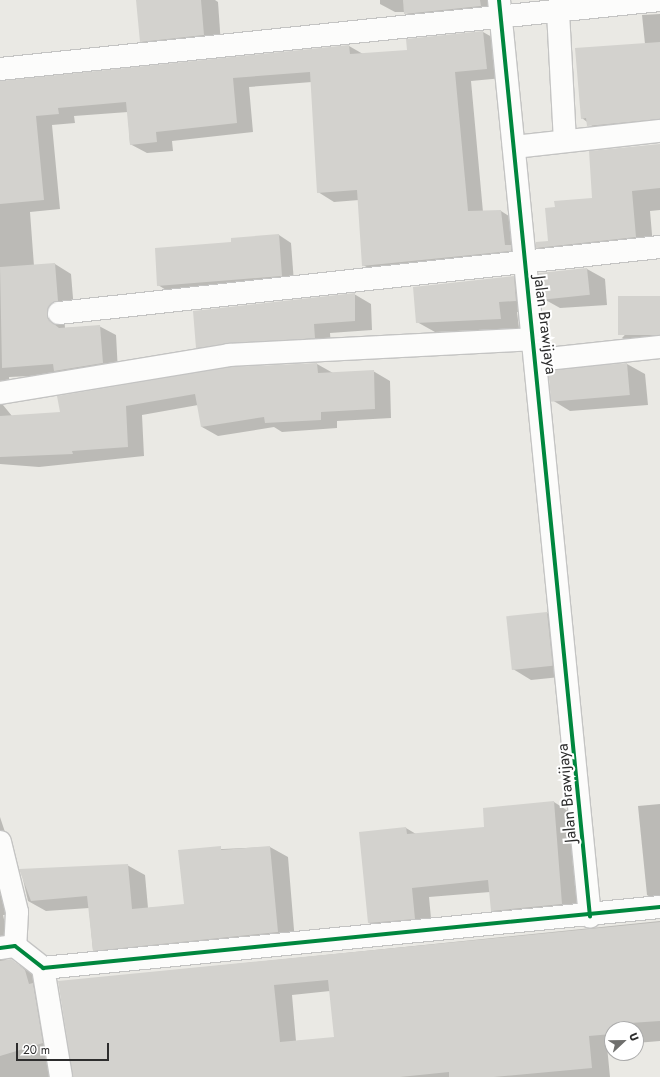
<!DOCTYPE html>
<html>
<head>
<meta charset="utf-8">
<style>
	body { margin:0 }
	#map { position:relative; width:660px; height:1077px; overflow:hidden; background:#eae9e4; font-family:Jost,sans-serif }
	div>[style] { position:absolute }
	.shadow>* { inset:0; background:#0003 }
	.building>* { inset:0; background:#d3d2ce; transform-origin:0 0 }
	.roads { filter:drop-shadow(1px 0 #c4c4c3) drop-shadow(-1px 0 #c4c4c3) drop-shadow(0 1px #c4c4c3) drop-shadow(0 -1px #c4c4c3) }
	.minor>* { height:22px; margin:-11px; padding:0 11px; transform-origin:11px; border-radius:11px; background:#fcfcfb }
	.cycleway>* { height:4px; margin:-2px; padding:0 2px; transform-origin:2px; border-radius:2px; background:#00873e }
	span { translate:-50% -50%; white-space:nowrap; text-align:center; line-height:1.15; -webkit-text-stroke:4px #fff; paint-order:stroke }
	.street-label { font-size:16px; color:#2d2d2d }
	.north { position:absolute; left:604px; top:1021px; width:40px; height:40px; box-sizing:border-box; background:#fff; border:1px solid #ababab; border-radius:50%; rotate:68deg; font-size:11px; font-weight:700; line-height:16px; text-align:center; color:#2d2d2d }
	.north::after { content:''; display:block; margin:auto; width:14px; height:18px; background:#6f6f6d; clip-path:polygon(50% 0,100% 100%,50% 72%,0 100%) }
	.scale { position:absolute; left:16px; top:1043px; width:93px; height:18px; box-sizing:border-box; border:2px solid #2d2d2d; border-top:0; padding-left:5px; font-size:12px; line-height:14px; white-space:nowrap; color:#2d2d2d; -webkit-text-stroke:3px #fff; paint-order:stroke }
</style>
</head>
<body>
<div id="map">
	<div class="shadow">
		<i style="clip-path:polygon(137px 0,215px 0,218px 2px,221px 45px,159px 52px,141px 41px)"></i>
		<i style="clip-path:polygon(380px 0,504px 0,502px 13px,420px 22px,405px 12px,395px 12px,380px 4px)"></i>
		<i style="clip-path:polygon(660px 14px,660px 131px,605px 136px,582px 118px,645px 44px,642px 15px)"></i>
		<i style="clip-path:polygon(483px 32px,499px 41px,503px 78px,471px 81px,483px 212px,501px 211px,517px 221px,520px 251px,379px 274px,363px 265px,359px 200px,334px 202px,318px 192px,312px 82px,249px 87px,253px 132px,172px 141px,173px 151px,147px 153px,130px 144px,128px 112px,74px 116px,75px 123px,52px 125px,60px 209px,30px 212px,34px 266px,55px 264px,71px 274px,74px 310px,64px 317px,65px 328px,99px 326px,116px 335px,118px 372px,9px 377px,10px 392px,3px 405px,12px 416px,61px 413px,230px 368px,317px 364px,333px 373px,373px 371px,390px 381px,391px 418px,337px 421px,337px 428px,282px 432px,274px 427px,218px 436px,202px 427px,198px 405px,142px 415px,144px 456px,39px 467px,0 464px,0 82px,349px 46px,363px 54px,408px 51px,407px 40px)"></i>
		<i style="clip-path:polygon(660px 145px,660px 210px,650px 211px,653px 246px,554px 257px,537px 247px,549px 242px,556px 208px,593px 199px)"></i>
		<i style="clip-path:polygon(279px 235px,291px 243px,294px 283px,171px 293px,158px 285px,232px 243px)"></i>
		<i style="clip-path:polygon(587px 269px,605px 279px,607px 305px,560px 308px,542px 298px,540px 274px)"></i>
		<i style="clip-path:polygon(514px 277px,531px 287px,534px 310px,517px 312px,519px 328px,435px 332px,417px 322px)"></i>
		<i style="clip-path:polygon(354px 294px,371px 304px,372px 330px,330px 333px,331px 347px,213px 357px,196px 347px)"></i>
		<i style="clip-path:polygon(660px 297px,660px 346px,640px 348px,622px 338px)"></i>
		<i style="clip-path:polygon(627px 364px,645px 374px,648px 405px,570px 411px,552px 400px,550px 372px)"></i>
		<i style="clip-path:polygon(547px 613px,565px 623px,570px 676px,531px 680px,513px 669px)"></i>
		<i style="clip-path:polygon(554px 802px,571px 813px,579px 914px,510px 921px,492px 910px,490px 892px,429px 897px,432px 929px,387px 933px,369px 923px,406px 828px,416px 834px,485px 828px)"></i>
		<i style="clip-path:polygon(660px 804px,660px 903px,647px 895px,638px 806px)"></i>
		<i style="clip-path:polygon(0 817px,9px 844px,20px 914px,3px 915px,11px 949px,5px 961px,11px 960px,43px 981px,64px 1077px,0 1077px)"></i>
		<i style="clip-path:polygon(270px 847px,288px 857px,295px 942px,111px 960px,93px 950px,89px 908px,46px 911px,28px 901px,21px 870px,127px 865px,145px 875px,148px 908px,185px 905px,179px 851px)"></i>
		<i style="clip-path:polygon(evenodd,660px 921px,660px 1041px,636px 1043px,636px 1029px,612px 1029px,612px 1046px,607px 1046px,610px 1077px,74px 1077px,59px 982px,660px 921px,330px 991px,335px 1038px,296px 1041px,292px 995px,330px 991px)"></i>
	</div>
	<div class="building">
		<i style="clip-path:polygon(136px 0,201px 0,204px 35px,140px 42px)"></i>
		<i style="clip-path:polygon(403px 0,480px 0,481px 6px,404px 14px)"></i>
		<i style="clip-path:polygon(483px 31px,487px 69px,455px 72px,468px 211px,501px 210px,505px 245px,511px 245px,511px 251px,362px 266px,357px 190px,317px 193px,310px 72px,233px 78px,237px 123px,156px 132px,157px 142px,130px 145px,126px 102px,58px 108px,59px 114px,36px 116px,44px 200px,0 204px,0 81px,349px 45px,350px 54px,407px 50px,406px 39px)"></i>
		<i style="clip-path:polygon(660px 42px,660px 119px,587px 126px,586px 118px,581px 119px,575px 48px)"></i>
		<i style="clip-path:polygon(660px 144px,660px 188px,632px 191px,636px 237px,536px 248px,536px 242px,548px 241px,545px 208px,555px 207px,554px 201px,592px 198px,589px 151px)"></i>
		<i style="clip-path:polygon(279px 234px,282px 276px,157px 286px,155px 248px,231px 242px,231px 238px)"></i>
		<i style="clip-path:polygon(55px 263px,58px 301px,48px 308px,49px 320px,59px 328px,100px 325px,103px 363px,54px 371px,53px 364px,2px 368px,0 267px)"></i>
		<i style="left:587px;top:268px;width:27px;height:48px;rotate:84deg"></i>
		<i style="clip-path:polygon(514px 276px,516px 301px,499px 302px,501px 319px,416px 323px,413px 287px)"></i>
		<i style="clip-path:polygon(355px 293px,355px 321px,314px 324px,315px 338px,196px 348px,193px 311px)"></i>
		<i style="left:660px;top:296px;width:39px;height:42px;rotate:90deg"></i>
		<i style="clip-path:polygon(317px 363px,318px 373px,374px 370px,375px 409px,321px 412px,321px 420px,265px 423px,264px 417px,201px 427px,195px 394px,126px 406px,128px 447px,72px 451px,73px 454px,0 457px,0 416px,60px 412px,57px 396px,230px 367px)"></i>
		<i style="left:627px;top:363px;width:32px;height:79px;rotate:85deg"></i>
		<i style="left:547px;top:612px;width:54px;height:41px;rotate:84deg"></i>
		<i style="clip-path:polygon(554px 801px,562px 904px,491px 911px,488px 880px,412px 888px,415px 919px,368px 923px,359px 832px,406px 827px,407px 834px,484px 827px,483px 808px)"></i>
		<i style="clip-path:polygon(221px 846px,221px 850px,270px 846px,278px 932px,93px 951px,87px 896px,31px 901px,19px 869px,128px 864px,132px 909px,184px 904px,178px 850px)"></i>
		<i style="clip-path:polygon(evenodd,660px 922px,660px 1021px,630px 1023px,630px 1029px,612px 1029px,612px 1034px,589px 1036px,592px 1068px,494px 1077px,449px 1077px,449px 1072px,400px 1077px,73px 1077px,58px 981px,660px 922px,328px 980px,334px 1037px,280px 1042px,274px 985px,328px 980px)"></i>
		<i style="clip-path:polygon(11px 959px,25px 970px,29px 984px,33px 983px,43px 1043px,0 1056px,0 961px)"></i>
	</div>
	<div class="roads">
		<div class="minor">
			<i style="left:499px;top:0;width:921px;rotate:84.33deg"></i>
			<i style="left:558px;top:12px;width:129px;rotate:86.9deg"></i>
			<i style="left:0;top:69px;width:664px;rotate:-5.97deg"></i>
			<i style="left:514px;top:147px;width:147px;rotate:-6.3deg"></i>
			<i style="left:59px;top:313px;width:605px;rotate:-6.27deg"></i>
			<i style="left:538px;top:360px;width:123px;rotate:-6.1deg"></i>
			<i style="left:0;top:393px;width:232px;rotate:-9.4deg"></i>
			<i style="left:229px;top:355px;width:306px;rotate:-3deg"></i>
			<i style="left:0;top:842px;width:72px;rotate:76.3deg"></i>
			<i style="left:17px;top:912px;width:34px;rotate:93deg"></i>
			<i style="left:0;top:948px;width:15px;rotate:-8deg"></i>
			<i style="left:15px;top:946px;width:36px;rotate:38deg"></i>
			<i style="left:43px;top:968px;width:620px;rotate:-5.65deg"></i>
			<i style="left:43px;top:968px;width:110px;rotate:80.6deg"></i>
		</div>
	</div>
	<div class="cycleway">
		<i style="left:499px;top:0;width:921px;rotate:84.33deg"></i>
		<i style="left:0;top:948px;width:15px;rotate:-8deg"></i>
		<i style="left:15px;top:946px;width:36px;rotate:38deg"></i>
		<i style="left:43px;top:968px;width:620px;rotate:-5.65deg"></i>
	</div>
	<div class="street-label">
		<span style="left:545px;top:325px;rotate:83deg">Jalan Brawijaya</span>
		<span style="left:567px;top:793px;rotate:-95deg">Jalan Brawijaya</span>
	</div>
	<div class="north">U</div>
	<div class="scale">20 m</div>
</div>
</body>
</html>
